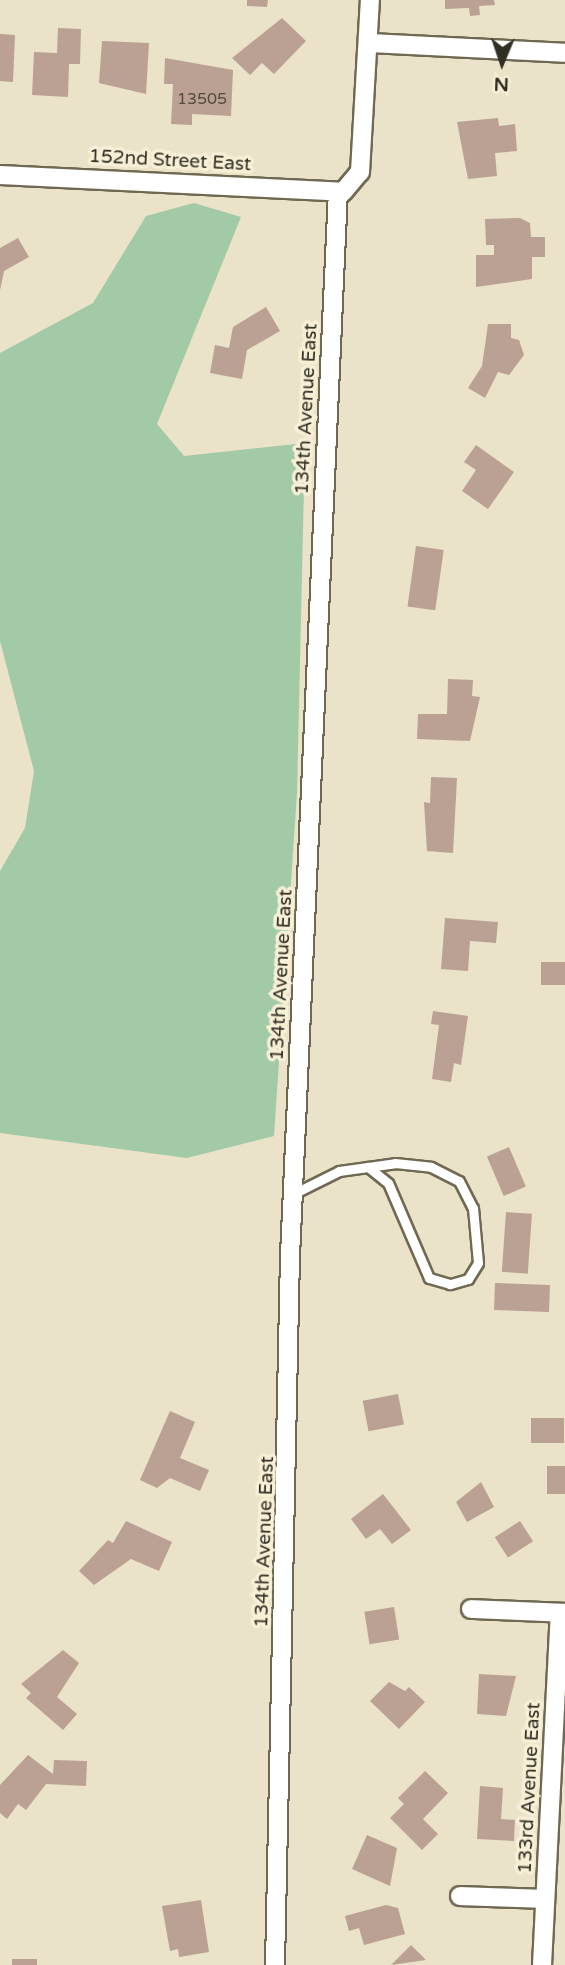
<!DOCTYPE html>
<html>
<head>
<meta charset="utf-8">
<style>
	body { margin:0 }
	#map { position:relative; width:565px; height:1965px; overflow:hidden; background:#eae2c9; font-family:"Varela Round",sans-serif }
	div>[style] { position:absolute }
	.green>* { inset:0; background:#a2caa7 }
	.building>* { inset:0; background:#baa194; transform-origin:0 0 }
	.roads { filter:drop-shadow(2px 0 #706952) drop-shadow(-2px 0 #706952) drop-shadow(0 2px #706952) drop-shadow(0 -2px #706952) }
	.lane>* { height:9px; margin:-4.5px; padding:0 4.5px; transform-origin:4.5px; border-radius:4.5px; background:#fff }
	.street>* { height:18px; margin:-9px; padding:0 9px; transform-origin:9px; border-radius:9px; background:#fff }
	span { translate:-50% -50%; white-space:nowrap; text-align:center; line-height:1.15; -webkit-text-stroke:7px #f7f0d6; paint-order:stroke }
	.number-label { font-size:16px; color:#534b40 }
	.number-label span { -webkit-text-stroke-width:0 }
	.street-label { font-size:19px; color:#312e24 }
	.north { position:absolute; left:467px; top:28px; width:70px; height:70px; -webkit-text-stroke:5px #f7f0d6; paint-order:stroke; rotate:182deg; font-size:19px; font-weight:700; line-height:28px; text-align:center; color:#312e24 }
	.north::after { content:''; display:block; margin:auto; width:24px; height:32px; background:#312e24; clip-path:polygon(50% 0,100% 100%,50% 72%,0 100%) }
</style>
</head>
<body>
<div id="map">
	<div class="green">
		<i style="clip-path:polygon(194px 203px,241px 217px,157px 424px,184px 456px,305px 443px,297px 793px,274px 1136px,187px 1158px,0 1133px,0 871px,25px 828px,34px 771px,0 641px,0 353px,93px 303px,146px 216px)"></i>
	</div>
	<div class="building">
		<i style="clip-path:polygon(247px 0,268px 0,267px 7px,247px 6px)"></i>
		<i style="clip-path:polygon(445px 0,494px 0,495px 5px,479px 6px,480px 15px,470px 16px,469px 8px,445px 9px)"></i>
		<i style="clip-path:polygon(282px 18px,306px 41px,274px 74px,262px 63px,250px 75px,232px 58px)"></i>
		<i style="clip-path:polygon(58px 28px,81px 29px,80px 64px,69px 64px,68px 97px,32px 95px,34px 52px,57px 53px)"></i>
		<i style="clip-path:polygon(0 34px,15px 35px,13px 82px,0 81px)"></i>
		<i style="clip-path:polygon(102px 41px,149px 43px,146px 94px,99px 83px)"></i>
		<i style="clip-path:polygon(165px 58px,233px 70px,231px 116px,192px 114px,192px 125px,171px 124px,173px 84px,164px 84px)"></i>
		<i style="clip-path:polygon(498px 118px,499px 126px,515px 124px,517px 151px,495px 153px,497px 176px,468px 179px,457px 122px)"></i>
		<i style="clip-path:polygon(520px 218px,530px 223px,531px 237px,545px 237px,545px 257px,532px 257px,532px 279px,476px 287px,476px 255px,494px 255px,494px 245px,486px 245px,485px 219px)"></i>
		<i style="clip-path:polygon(18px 238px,29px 257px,4px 271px,0 290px,0 248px)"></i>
		<i style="clip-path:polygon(266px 307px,280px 331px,247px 350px,242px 379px,210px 373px,215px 345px,229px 348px,233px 327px)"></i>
		<i style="clip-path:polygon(488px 324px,511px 324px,511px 338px,519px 340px,524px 355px,509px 375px,498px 372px,485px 398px,468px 388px,482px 366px)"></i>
		<i style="clip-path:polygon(476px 445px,514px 472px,488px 509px,462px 491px,476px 470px,464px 462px)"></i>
		<i style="left:416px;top:546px;width:28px;height:61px;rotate:8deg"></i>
		<i style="clip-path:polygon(448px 679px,473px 680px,472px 696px,480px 697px,470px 741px,417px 739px,418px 714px,447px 714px)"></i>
		<i style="clip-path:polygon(431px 777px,457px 778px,453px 853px,427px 851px,424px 802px,430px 803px)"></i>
		<i style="clip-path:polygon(445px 918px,498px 922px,496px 943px,470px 941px,468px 971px,441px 969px)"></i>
		<i style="left:565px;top:962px;width:23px;height:24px;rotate:90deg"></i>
		<i style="clip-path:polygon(433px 1011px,468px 1016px,461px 1065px,454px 1063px,451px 1082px,432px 1079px,439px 1025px,431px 1024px)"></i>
		<i style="left:509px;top:1147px;width:43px;height:24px;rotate:67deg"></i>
		<i style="left:506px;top:1212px;width:26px;height:60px;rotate:4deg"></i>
		<i style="left:495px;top:1283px;width:55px;height:27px;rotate:2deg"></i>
		<i style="left:398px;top:1394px;width:31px;height:36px;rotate:79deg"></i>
		<i style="clip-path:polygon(170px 1411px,195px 1422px,180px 1458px,209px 1470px,200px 1491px,170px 1478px,157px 1488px,140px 1480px)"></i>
		<i style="left:564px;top:1418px;width:25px;height:33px;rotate:90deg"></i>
		<i style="left:547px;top:1466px;width:18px;height:28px"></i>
		<i style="clip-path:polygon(481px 1482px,494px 1507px,467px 1522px,456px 1502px)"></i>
		<i style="clip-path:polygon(383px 1494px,411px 1530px,392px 1544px,380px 1529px,366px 1539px,351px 1519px)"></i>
		<i style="clip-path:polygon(126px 1521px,172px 1542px,159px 1571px,131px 1559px,94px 1585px,79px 1571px,108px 1540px,113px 1543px)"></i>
		<i style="left:520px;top:1521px;width:24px;height:30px;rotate:57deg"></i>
		<i style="left:394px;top:1607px;width:33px;height:30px;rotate:81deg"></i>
		<i style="clip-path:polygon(63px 1650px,79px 1663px,57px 1697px,77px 1714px,63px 1730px,26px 1698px,31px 1693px,21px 1684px)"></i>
		<i style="clip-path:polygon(479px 1674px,516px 1676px,506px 1716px,477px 1714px)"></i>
		<i style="clip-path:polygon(389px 1682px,405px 1691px,409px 1687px,425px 1702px,399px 1729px,370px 1701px)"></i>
		<i style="clip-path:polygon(28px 1755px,53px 1774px,54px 1760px,87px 1761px,86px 1786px,46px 1784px,26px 1810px,18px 1804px,7px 1819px,0 1813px,0 1785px)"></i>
		<i style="clip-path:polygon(425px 1771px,448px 1793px,423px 1819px,438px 1834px,422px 1850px,390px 1818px,404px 1804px,398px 1798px)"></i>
		<i style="clip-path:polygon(480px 1786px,503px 1788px,501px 1819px,515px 1820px,514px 1841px,477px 1839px)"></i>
		<i style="clip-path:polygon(367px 1835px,397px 1848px,390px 1886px,352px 1869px)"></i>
		<i style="clip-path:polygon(201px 1900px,209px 1952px,179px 1957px,178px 1949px,170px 1951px,162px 1906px)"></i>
		<i style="clip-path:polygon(386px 1905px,398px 1908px,405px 1934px,364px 1945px,359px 1928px,349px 1931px,345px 1916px)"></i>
		<i style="clip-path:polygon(411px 1945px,426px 1960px,391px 1965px)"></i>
		<i style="left:12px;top:1959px;width:25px;height:6px"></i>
	</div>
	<div class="roads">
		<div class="lane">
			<i style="left:293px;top:1194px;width:51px;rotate:-26.6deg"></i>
			<i style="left:339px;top:1171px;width:29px;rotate:-8deg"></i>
			<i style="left:368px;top:1167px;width:27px;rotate:-8deg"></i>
			<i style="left:395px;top:1163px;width:36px;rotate:6deg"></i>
			<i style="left:431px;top:1167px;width:31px;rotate:27deg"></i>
			<i style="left:459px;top:1181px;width:30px;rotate:63deg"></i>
			<i style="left:473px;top:1208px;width:55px;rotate:84.8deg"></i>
			<i style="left:478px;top:1263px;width:19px;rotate:122deg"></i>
			<i style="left:468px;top:1279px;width:19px;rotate:164deg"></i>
			<i style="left:450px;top:1284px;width:22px;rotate:-164deg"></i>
			<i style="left:429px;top:1278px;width:103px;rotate:-113.3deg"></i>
			<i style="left:388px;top:1183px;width:26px;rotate:-141deg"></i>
		</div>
		<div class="street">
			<i style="left:369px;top:43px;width:196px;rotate:2.9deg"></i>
			<i style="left:0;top:175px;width:343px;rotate:2.8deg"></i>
			<i style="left:343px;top:192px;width:26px;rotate:-50deg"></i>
			<i style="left:360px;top:172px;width:172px;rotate:-86.7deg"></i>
			<i style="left:471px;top:1609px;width:94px;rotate:2.4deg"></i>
			<i style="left:460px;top:1896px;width:85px;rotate:2deg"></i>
			<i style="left:275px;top:1965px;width:709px;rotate:-88.79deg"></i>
			<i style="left:290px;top:1256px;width:1065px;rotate:-87.42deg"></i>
			<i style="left:542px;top:1965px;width:352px;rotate:-87.1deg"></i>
		</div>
	</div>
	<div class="number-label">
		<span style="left:202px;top:99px">13505</span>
	</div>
	<div class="street-label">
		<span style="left:170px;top:161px;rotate:3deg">152nd Street East</span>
		<span style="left:307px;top:409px;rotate:-87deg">134th Avenue East</span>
		<span style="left:282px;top:975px;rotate:-87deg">134th Avenue East</span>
		<span style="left:265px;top:1542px;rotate:-88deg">134th Avenue East</span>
		<span style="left:530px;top:1788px;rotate:-87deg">133rd Avenue East</span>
	</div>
	<div class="north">N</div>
</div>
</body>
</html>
